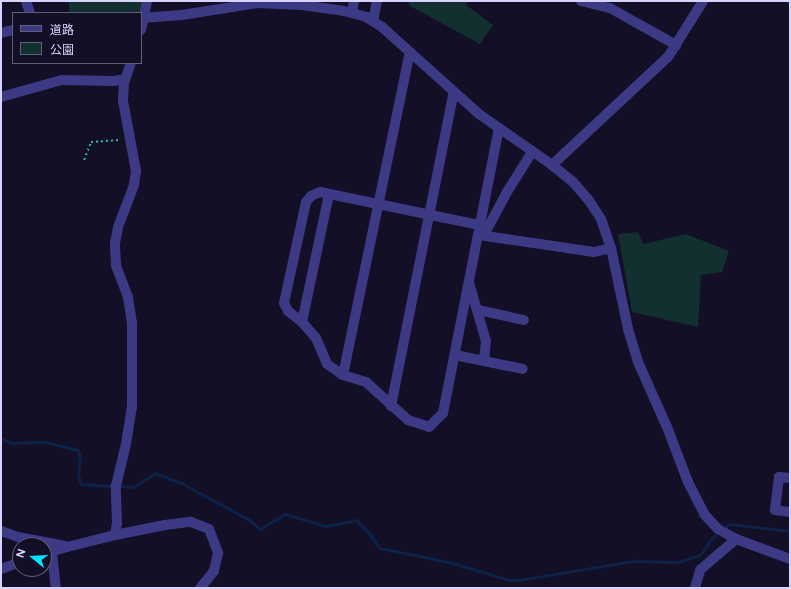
<!DOCTYPE html>
<html>
<head>
<meta charset="utf-8">
<style>
	body { margin:0 }
	#map { position:relative; width:791px; height:589px; overflow:hidden; background:#130f26; font-family:Figtree,"Noto Sans JP",sans-serif }
	div>[style] { position:absolute }
	.green>* { inset:0; background:#12302f; transform-origin:0 0 }
	.stream>* { height:3px; margin:-1.5px; padding:0 1.5px; transform-origin:1.5px; border-radius:1.5px; background:#0c2248 }
	.path>* { height:1.5px; margin-top:-0.75px; transform-origin:0; background:repeating-linear-gradient(90deg,#2fb8b0 0 2px,transparent 0 5px) }
	.minor>* { height:10px; margin:-5px; padding:0 5px; transform-origin:5px; border-radius:5px; background:#3d3a85 }
	span { translate:-50% -50%; white-space:nowrap; text-align:center; line-height:1.15; -webkit-text-stroke:3px #130f26; paint-order:stroke }
	.frame { position:absolute; inset:0; border:2px solid #d9d4ff; pointer-events:none }
	.legend { position:absolute; left:12px; top:12px; width:130px; height:52px; box-sizing:border-box; background:#130f26; border:1px solid #625e7d; margin:0; padding:5px 7px; list-style:none; font-size:12px; color:#d9d4ff }
	.legend li { display:flex; align-items:center; gap:8px; height:20px }
	.legend b { width:20px; border:1px solid #625e7d }
	.north { position:absolute; left:12px; top:537px; width:40px; height:40px; box-sizing:border-box; background:#130f26; border:1px solid #625e7d; border-radius:50%; rotate:288deg; font-size:11px; font-weight:700; line-height:16px; text-align:center; color:#d9d4ff }
	.north::after { content:''; display:block; margin:auto; width:14px; height:18px; background:#00e5ff; clip-path:polygon(50% 0,100% 100%,50% 72%,0 100%) }
</style>
</head>
<body>
<div id="map">
	<div class="green">
		<i style="left:69px;top:1px;width:75px;height:12px"></i>
		<i style="clip-path:polygon(409px 1px,468px 1px,466px 5px,493px 25px,480px 44px,410px 6px)"></i>
		<i style="clip-path:polygon(638px 232px,643px 244px,686px 234px,729px 251px,722px 272px,701px 275px,698px 327px,632px 312px,618px 234px)"></i>
	</div>
	<div class="stream">
		<i style="left:787px;top:1px;width:5px;rotate:53deg"></i>
		<i style="left:1px;top:438px;width:11px;rotate:27deg"></i>
		<i style="left:11px;top:443px;width:35px;rotate:-2deg"></i>
		<i style="left:46px;top:442px;width:33px;rotate:14deg"></i>
		<i style="left:78px;top:450px;width:6px;rotate:72deg"></i>
		<i style="left:80px;top:456px;width:19px;rotate:96deg"></i>
		<i style="left:78px;top:475px;width:9px;rotate:72deg"></i>
		<i style="left:81px;top:484px;width:32px;rotate:4deg"></i>
		<i style="left:119px;top:486px;width:14px;rotate:4deg"></i>
		<i style="left:133px;top:487px;width:26px;rotate:-32deg"></i>
		<i style="left:155px;top:473px;width:30px;rotate:21deg"></i>
		<i style="left:183px;top:484px;width:74px;rotate:28.3deg"></i>
		<i style="left:248px;top:519px;width:16px;rotate:40deg"></i>
		<i style="left:260px;top:529px;width:29px;rotate:-31deg"></i>
		<i style="left:285px;top:514px;width:43px;rotate:16.3deg"></i>
		<i style="left:326px;top:526px;width:31px;rotate:-11deg"></i>
		<i style="left:356px;top:520px;width:18px;rotate:45deg"></i>
		<i style="left:369px;top:533px;width:19px;rotate:54deg"></i>
		<i style="left:380px;top:548px;width:70px;rotate:11.5deg"></i>
		<i style="left:449px;top:562px;width:63px;rotate:16.7deg"></i>
		<i style="left:509px;top:580px;width:10px"></i>
		<i style="left:519px;top:580px;width:116px;rotate:-9.5deg"></i>
		<i style="left:633px;top:561px;width:45px;rotate:1.3deg"></i>
		<i style="left:678px;top:562px;width:23px;rotate:-18deg"></i>
		<i style="left:700px;top:555px;width:19px;rotate:-55deg"></i>
		<i style="left:711px;top:539px;width:23px;rotate:-40deg"></i>
		<i style="left:729px;top:524px;width:61px;rotate:6.5deg"></i>
	</div>
	<div class="path">
		<i style="left:84px;top:160px;width:19px;rotate:-69deg"></i>
		<i style="left:91px;top:142px;width:29px;rotate:-4deg"></i>
	</div>
	<div class="minor">
		<i style="left:26px;top:1px;width:13px;rotate:72deg"></i>
		<i style="left:581px;top:1px;width:30px;rotate:14deg"></i>
		<i style="left:610px;top:8px;width:76px;rotate:29.3deg"></i>
		<i style="left:352px;top:13px;width:12px;rotate:-81deg"></i>
		<i style="left:141px;top:18px;width:41px;rotate:-4.2deg"></i>
		<i style="left:182px;top:15px;width:77px;rotate:-9deg"></i>
		<i style="left:258px;top:3px;width:44px;rotate:2.6deg"></i>
		<i style="left:302px;top:5px;width:42px;rotate:8.1deg"></i>
		<i style="left:344px;top:11px;width:23px;rotate:15deg"></i>
		<i style="left:366px;top:17px;width:19px;rotate:32deg"></i>
		<i style="left:382px;top:27px;width:130px;rotate:41.9deg"></i>
		<i style="left:479px;top:114px;width:89px;rotate:34.9deg"></i>
		<i style="left:552px;top:165px;width:27px;rotate:39deg"></i>
		<i style="left:573px;top:182px;width:23px;rotate:49deg"></i>
		<i style="left:588px;top:199px;width:24px;rotate:57deg"></i>
		<i style="left:601px;top:219px;width:31px;rotate:71deg"></i>
		<i style="left:611px;top:248px;width:83px;rotate:78.1deg"></i>
		<i style="left:628px;top:329px;width:34px;rotate:73deg"></i>
		<i style="left:638px;top:362px;width:71px;rotate:66deg"></i>
		<i style="left:667px;top:427px;width:59px;rotate:69.1deg"></i>
		<i style="left:688px;top:482px;width:36px;rotate:63deg"></i>
		<i style="left:704px;top:514px;width:21px;rotate:47deg"></i>
		<i style="left:718px;top:529px;width:21px;rotate:29deg"></i>
		<i style="left:736px;top:539px;width:58px;rotate:20.3deg"></i>
		<i style="left:373px;top:21px;width:20px;rotate:-79deg"></i>
		<i style="left:141px;top:30px;width:30px;rotate:-78deg"></i>
		<i style="left:1px;top:33px;width:12px;rotate:-14deg"></i>
		<i style="left:1px;top:97px;width:63px;rotate:-15.6deg"></i>
		<i style="left:62px;top:80px;width:51px;rotate:1.1deg"></i>
		<i style="left:113px;top:81px;width:12px;rotate:-9deg"></i>
		<i style="left:552px;top:165px;width:158px;rotate:-43deg"></i>
		<i style="left:668px;top:57px;width:66px;rotate:-58deg"></i>
		<i style="left:329px;top:194px;width:131px;rotate:101.9deg"></i>
		<i style="left:302px;top:322px;width:21px;rotate:49deg"></i>
		<i style="left:316px;top:338px;width:28px;rotate:67deg"></i>
		<i style="left:327px;top:364px;width:19px;rotate:35deg"></i>
		<i style="left:343px;top:375px;width:24px;rotate:17deg"></i>
		<i style="left:366px;top:382px;width:57px;rotate:42.1deg"></i>
		<i style="left:408px;top:420px;width:22px;rotate:18deg"></i>
		<i style="left:429px;top:427px;width:20px;rotate:-45deg"></i>
		<i style="left:443px;top:413px;width:290px;rotate:-78.9deg"></i>
		<i style="left:479px;top:235px;width:116px;rotate:8.4deg"></i>
		<i style="left:594px;top:252px;width:17px;rotate:-13deg"></i>
		<i style="left:484px;top:235px;width:49px;rotate:-61.9deg"></i>
		<i style="left:507px;top:192px;width:47px;rotate:-58deg"></i>
		<i style="left:469px;top:283px;width:60px;rotate:73.7deg"></i>
		<i style="left:486px;top:341px;width:20px;rotate:96deg"></i>
		<i style="left:478px;top:310px;width:47px;rotate:12.3deg"></i>
		<i style="left:302px;top:322px;width:18px;rotate:-142deg"></i>
		<i style="left:288px;top:311px;width:9px;rotate:-117deg"></i>
		<i style="left:284px;top:303px;width:103px;rotate:-77.7deg"></i>
		<i style="left:306px;top:202px;width:8px;rotate:-50deg"></i>
		<i style="left:311px;top:196px;width:10px;rotate:-24deg"></i>
		<i style="left:320px;top:192px;width:163px;rotate:11.7deg"></i>
		<i style="left:455px;top:355px;width:69px;rotate:11.6deg"></i>
		<i style="left:343px;top:375px;width:330px;rotate:-78.3deg"></i>
		<i style="left:391px;top:406px;width:320px;rotate:-78.7deg"></i>
		<i style="left:790px;top:478px;width:11px;rotate:-175deg"></i>
		<i style="left:779px;top:477px;width:33px;rotate:97deg"></i>
		<i style="left:775px;top:510px;width:15px;rotate:8deg"></i>
		<i style="left:1px;top:531px;width:18px;rotate:19deg"></i>
		<i style="left:18px;top:537px;width:48px;rotate:10.8deg"></i>
		<i style="left:115px;top:535px;width:51px;rotate:-11.3deg"></i>
		<i style="left:165px;top:525px;width:26px;rotate:-7deg"></i>
		<i style="left:191px;top:522px;width:19px;rotate:21deg"></i>
		<i style="left:209px;top:529px;width:26px;rotate:69deg"></i>
		<i style="left:218px;top:553px;width:18px;rotate:103deg"></i>
		<i style="left:214px;top:571px;width:22px;rotate:129deg"></i>
		<i style="left:52px;top:552px;width:36px;rotate:84deg"></i>
		<i style="left:44px;top:554px;width:24px;rotate:-17deg"></i>
		<i style="left:67px;top:547px;width:49px;rotate:-14deg"></i>
		<i style="left:115px;top:535px;width:12px;rotate:-81deg"></i>
		<i style="left:117px;top:523px;width:37px;rotate:-92deg"></i>
		<i style="left:116px;top:486px;width:43px;rotate:-76.6deg"></i>
		<i style="left:126px;top:444px;width:37px;rotate:-81deg"></i>
		<i style="left:132px;top:407px;width:84px;rotate:-90deg"></i>
		<i style="left:132px;top:323px;width:26px;rotate:-99deg"></i>
		<i style="left:128px;top:297px;width:34px;rotate:-111deg"></i>
		<i style="left:116px;top:265px;width:22px;rotate:-93deg"></i>
		<i style="left:115px;top:243px;width:16px;rotate:-79deg"></i>
		<i style="left:118px;top:227px;width:45px;rotate:-69.1deg"></i>
		<i style="left:134px;top:185px;width:14px;rotate:-82deg"></i>
		<i style="left:136px;top:171px;width:71px;rotate:-100.5deg"></i>
		<i style="left:123px;top:101px;width:18px;rotate:-87deg"></i>
		<i style="left:124px;top:83px;width:21px;rotate:-71deg"></i>
		<i style="left:1px;top:569px;width:20px;rotate:-20deg"></i>
		<i style="left:695px;top:588px;width:19px;rotate:-74deg"></i>
		<i style="left:700px;top:570px;width:48px;rotate:-40.7deg"></i>
	</div>
	<div class="frame"></div>
	<ul class="legend">
	<li><b style="height:5px;background:#3d3a85"></b>道路</li>
	<li><b style="height:11px;background:#12302f"></b>公園</li>
	</ul>
	<div class="north">N</div>
</div>
</body>
</html>
